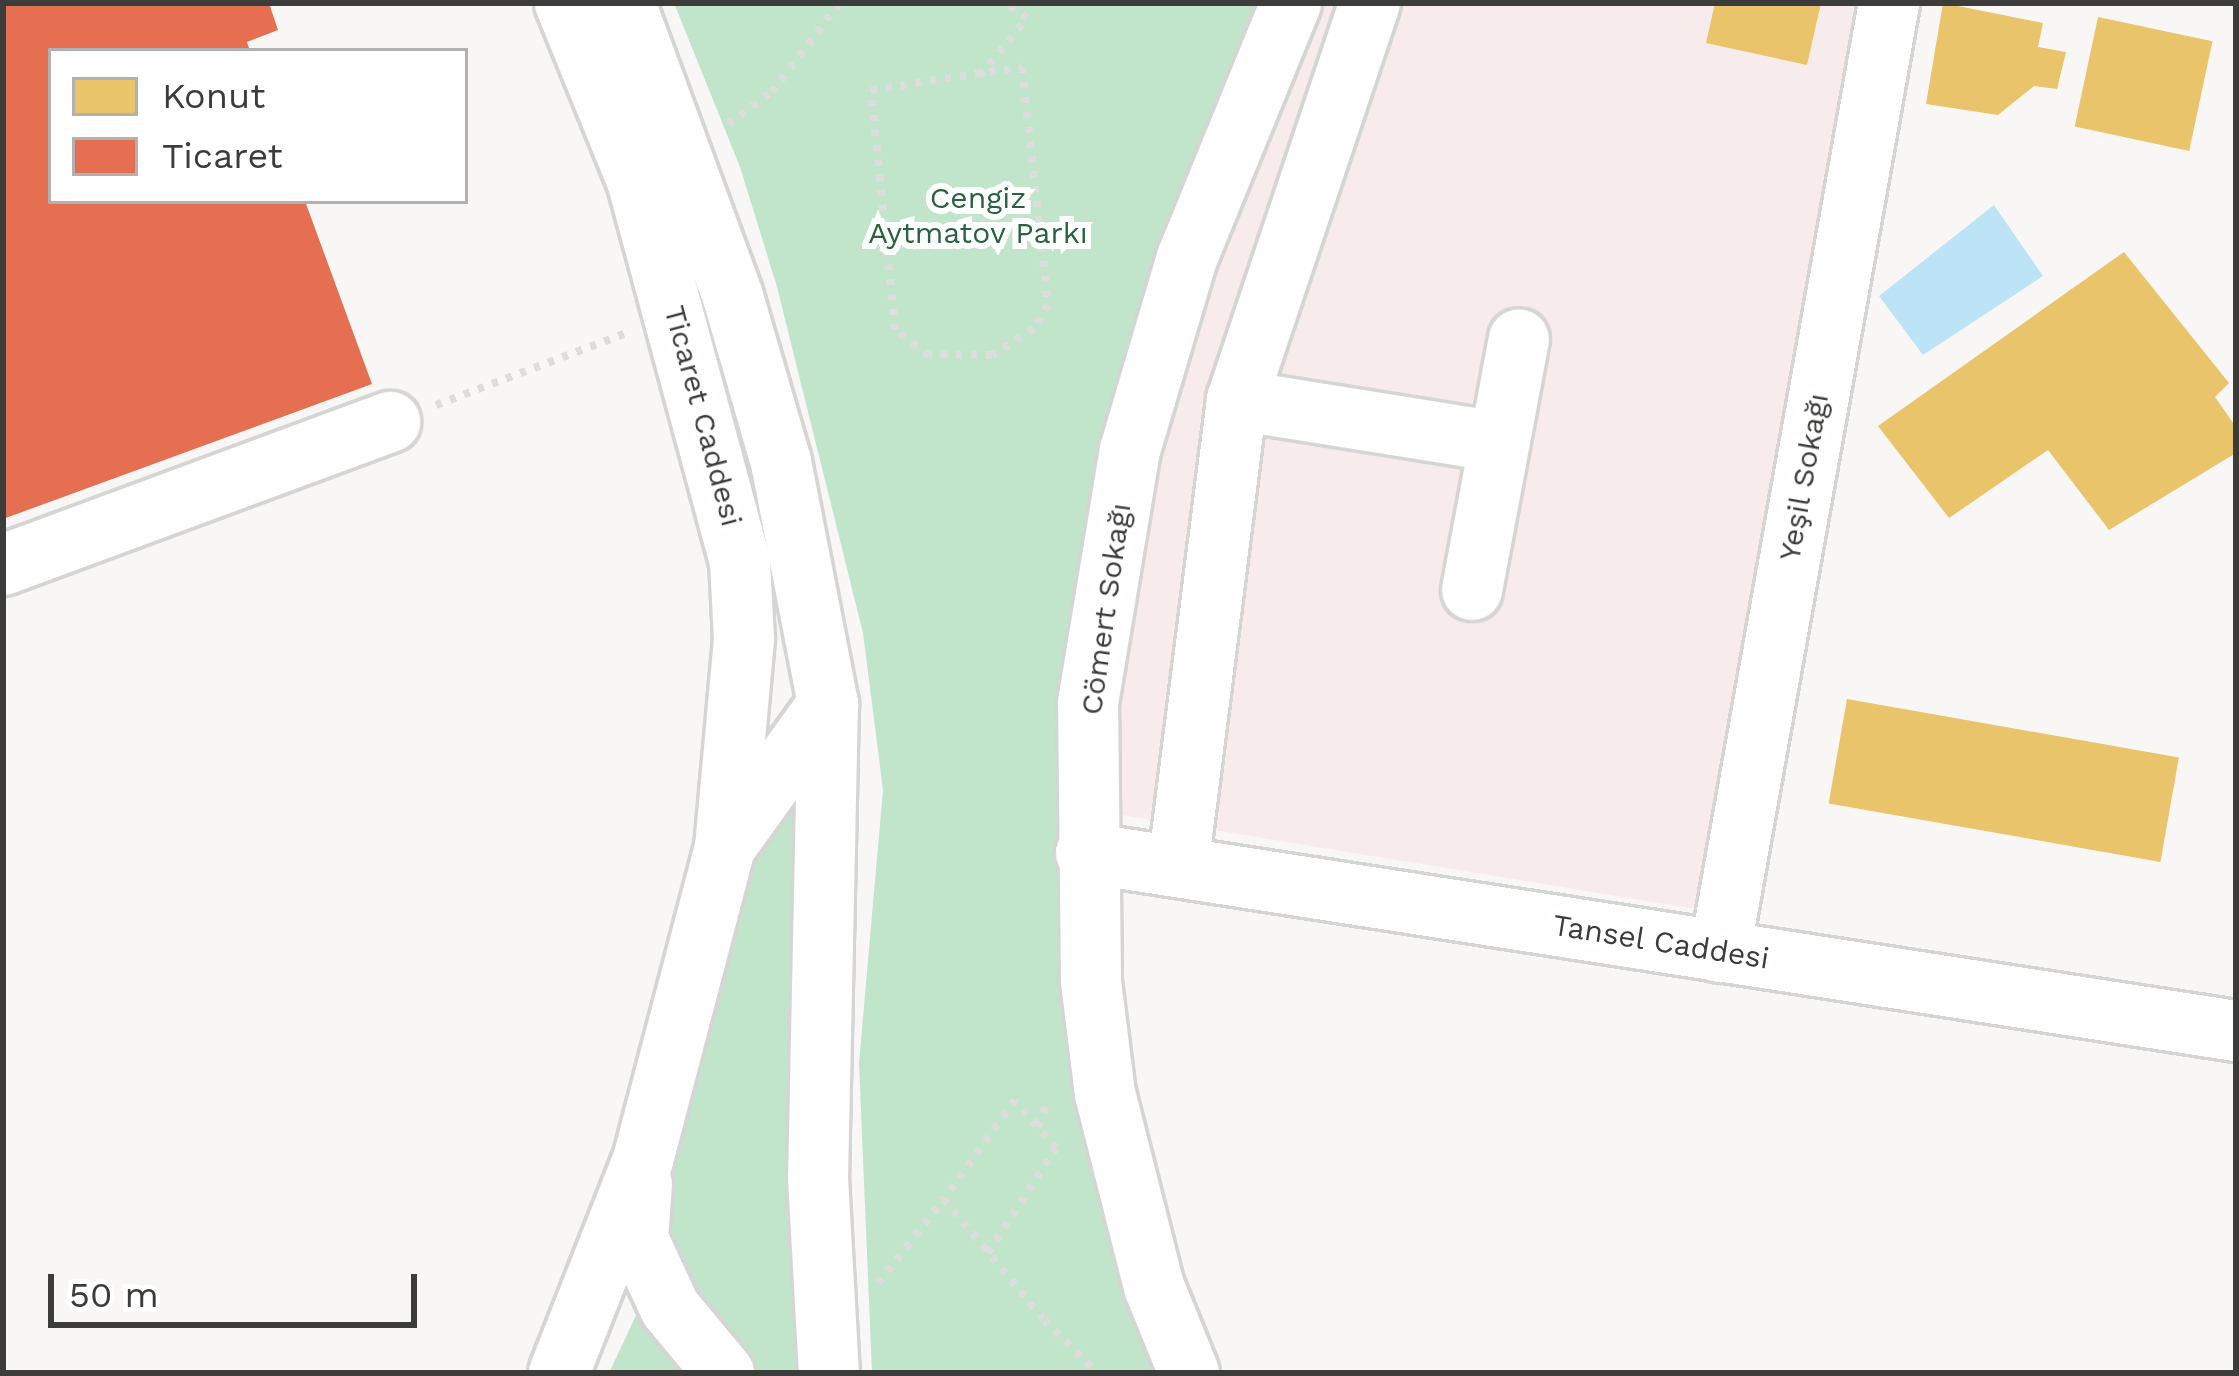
<!DOCTYPE html>
<html>
<head>
<meta charset="utf-8">
<style>
	body { margin:0 }
	#map { position:relative; width:2239px; height:1376px; overflow:hidden; background:#f8f7f5; font-family:"Work Sans",sans-serif }
	div>[style] { position:absolute }
	.industrial>* { inset:0; background:#f7ebeb }
	.green>* { inset:0; background:#c0e5ca }
	.water>* { inset:0; background:#bde3f7 }
	.homes>* { inset:0; background:#e9c46a; transform-origin:0 0 }
	.shops>* { inset:0; background:#e76f51 }
	.path>* { height:8px; margin-top:-4px; transform-origin:0; background:repeating-linear-gradient(90deg,#dddddc 0 6px,transparent 0 15px) }
	.roads { filter:drop-shadow(3px 0 #d5d5d4) drop-shadow(-3px 0 #d5d5d4) drop-shadow(0 3px #d5d5d4) drop-shadow(0 -3px #d5d5d4) }
	.minor>* { height:60px; margin:-30px; padding:0 30px; transform-origin:30px; border-radius:30px; background:#fefefe }
	span { translate:-50% -50%; white-space:nowrap; text-align:center; line-height:1.15; -webkit-text-stroke:12px #fff; paint-order:stroke }
	.park-label { font-size:30px; color:#26633e }
	.street-label { font-size:30px; color:#3c3c3a }
	.frame { position:absolute; inset:0; border:6px solid #3c3c3a; pointer-events:none }
	.legend { position:absolute; left:48px; top:48px; width:420px; height:156px; box-sizing:border-box; background:#fff; border:3px solid #b1b1b0; margin:0; padding:15px 21px; list-style:none; font-size:36px; color:#3c3c3a }
	.legend li { display:flex; align-items:center; gap:24px; height:60px }
	.legend b { width:60px; border:3px solid #b1b1b0 }
	.scale { position:absolute; left:48px; top:1274px; width:369px; height:54px; box-sizing:border-box; border:6px solid #3c3c3a; border-top:0; padding-left:15px; font-size:36px; line-height:42px; white-space:nowrap; color:#3c3c3a; -webkit-text-stroke:9px #fff; paint-order:stroke }
</style>
</head>
<body>
<div id="map">
	<div class="industrial">
		<i style="clip-path:polygon(1295px 3px,1877px 3px,1721px 913px,1092px 810px,1184px 265px)"></i>
	</div>
	<div class="green">
		<i style="clip-path:polygon(674px 3px,1291px 3px,1187px 258px,1086px 853px,1191px 1373px,872px 1373px,859px 1063px,883px 790px,863px 633px,777px 287px,740px 167px)"></i>
		<i style="clip-path:polygon(805px 757px,808px 1373px,754px 1373px,711px 1328px,664px 1236px,665px 1187px,703px 1063px,746px 850px)"></i>
		<i style="clip-path:polygon(638px 1311px,701px 1373px,609px 1373px)"></i>
	</div>
	<div class="water">
		<i style="clip-path:polygon(1994px 205px,2043px 276px,1923px 355px,1879px 296px)"></i>
	</div>
	<div class="homes">
		<i style="clip-path:polygon(1715px 3px,1821px 3px,1807px 65px,1706px 43px)"></i>
		<i style="clip-path:polygon(1943px 3px,2043px 23px,2038px 47px,2066px 52px,2057px 89px,2034px 86px,1998px 115px,1926px 104px)"></i>
		<i style="left:2098px;top:17px;width:117px;height:112px;rotate:12deg"></i>
		<i style="clip-path:polygon(2124px 252px,2229px 383px,2215px 397px,2236px 427px,2236px 453px,2109px 530px,2048px 450px,1949px 518px,1878px 426px)"></i>
		<i style="left:1847px;top:699px;width:337px;height:106px;rotate:10deg"></i>
	</div>
	<div class="shops">
		<i style="clip-path:polygon(3px 3px,269px 3px,278px 30px,247px 42px,250px 51px,51px 51px,51px 201px,305px 201px,372px 384px,3px 519px)"></i>
	</div>
	<div class="path">
		<i style="left:1022px;top:67px;width:239px;rotate:83.8deg"></i>
		<i style="left:1048px;top:305px;width:28px;rotate:120deg"></i>
		<i style="left:1034px;top:329px;width:49px;rotate:148.2deg"></i>
		<i style="left:992px;top:355px;width:63px;rotate:180deg"></i>
		<i style="left:929px;top:355px;width:42px;rotate:-143.7deg"></i>
		<i style="left:895px;top:330px;width:241px;rotate:-95.7deg"></i>
		<i style="left:871px;top:90px;width:153px;rotate:-8.7deg"></i>
		<i style="left:980px;top:76px;width:75px;rotate:-51deg"></i>
		<i style="left:1027px;top:18px;width:26px;rotate:-144deg"></i>
		<i style="left:728px;top:124px;width:54px;rotate:-36deg"></i>
		<i style="left:772px;top:92px;width:111px;rotate:-53deg"></i>
		<i style="left:436px;top:405px;width:201px;rotate:-20.7deg"></i>
		<i style="left:1038px;top:1127px;width:29px;rotate:-70deg"></i>
		<i style="left:988px;top:1253px;width:125px;rotate:-57.1deg"></i>
		<i style="left:1056px;top:1148px;width:63px;rotate:-130.5deg"></i>
		<i style="left:1015px;top:1100px;width:122px;rotate:125.6deg"></i>
		<i style="left:944px;top:1199px;width:157px;rotate:50.4deg"></i>
		<i style="left:1044px;top:1320px;width:75px;rotate:45deg"></i>
		<i style="left:878px;top:1283px;width:107px;rotate:-51.8deg"></i>
	</div>
	<div class="roads">
		<div class="minor">
			<i style="left:565px;top:3px;width:191px;rotate:67.9deg"></i>
			<i style="left:637px;top:180px;width:395px;rotate:74.9deg"></i>
			<i style="left:740px;top:561px;width:78px;rotate:87.1deg"></i>
			<i style="left:744px;top:639px;width:209px;rotate:95.2deg"></i>
			<i style="left:625px;top:3px;width:313px;rotate:69.8deg"></i>
			<i style="left:733px;top:297px;width:172px;rotate:73.8deg"></i>
			<i style="left:781px;top:462px;width:247px;rotate:79deg"></i>
			<i style="left:828px;top:704px;width:474px;rotate:91.2deg"></i>
			<i style="left:818px;top:1178px;width:195px;rotate:86.8deg"></i>
			<i style="left:1237px;top:400px;width:264px;rotate:9.1deg"></i>
			<i style="left:3px;top:565px;width:413px;rotate:-20.3deg"></i>
			<i style="left:1472px;top:590px;width:255px;rotate:-79.4deg"></i>
			<i style="left:1086px;top:853px;width:1164px;rotate:8.8deg"></i>
			<i style="left:1178px;top:867px;width:471px;rotate:-82.8deg"></i>
			<i style="left:1237px;top:400px;width:419px;rotate:-71.5deg"></i>
			<i style="left:1720px;top:952px;width:964px;rotate:-79.9deg"></i>
			<i style="left:642px;top:1184px;width:55px;rotate:94.2deg"></i>
			<i style="left:638px;top:1239px;width:76px;rotate:65.1deg"></i>
			<i style="left:670px;top:1308px;width:85px;rotate:50.3deg"></i>
			<i style="left:559px;top:1373px;width:229px;rotate:-68.5deg"></i>
			<i style="left:643px;top:1160px;width:324px;rotate:-75.3deg"></i>
			<i style="left:725px;top:847px;width:176px;rotate:-54.2deg"></i>
			<i style="left:1189px;top:1373px;width:93px;rotate:-112.1deg"></i>
			<i style="left:1154px;top:1287px;width:199px;rotate:-104.2deg"></i>
			<i style="left:1105px;top:1094px;width:113px;rotate:-97.1deg"></i>
			<i style="left:1091px;top:982px;width:279px;rotate:-90.6deg"></i>
			<i style="left:1088px;top:703px;width:256px;rotate:-80.6deg"></i>
			<i style="left:1130px;top:450px;width:200px;rotate:-73.5deg"></i>
			<i style="left:1187px;top:258px;width:275px;rotate:-67.8deg"></i>
		</div>
	</div>
	<div class="park-label">
		<span style="left:978px;top:215px">Cengiz<br>Aytmatov Parkı</span>
	</div>
	<div class="street-label">
		<span style="left:703px;top:416px;rotate:75deg">Ticaret Caddesi</span>
		<span style="left:1804px;top:477px;rotate:-80deg">Yeşil Sokağı</span>
		<span style="left:1106px;top:609px;rotate:-82deg">Cömert Sokağı</span>
		<span style="left:1661px;top:942px;rotate:9deg">Tansel Caddesi</span>
	</div>
	<div class="frame"></div>
	<ul class="legend">
	<li><b style="height:33px;background:#e9c46a"></b>Konut</li>
	<li><b style="height:33px;background:#e76f51"></b>Ticaret</li>
	</ul>
	<div class="scale">50 m</div>
</div>
</body>
</html>
